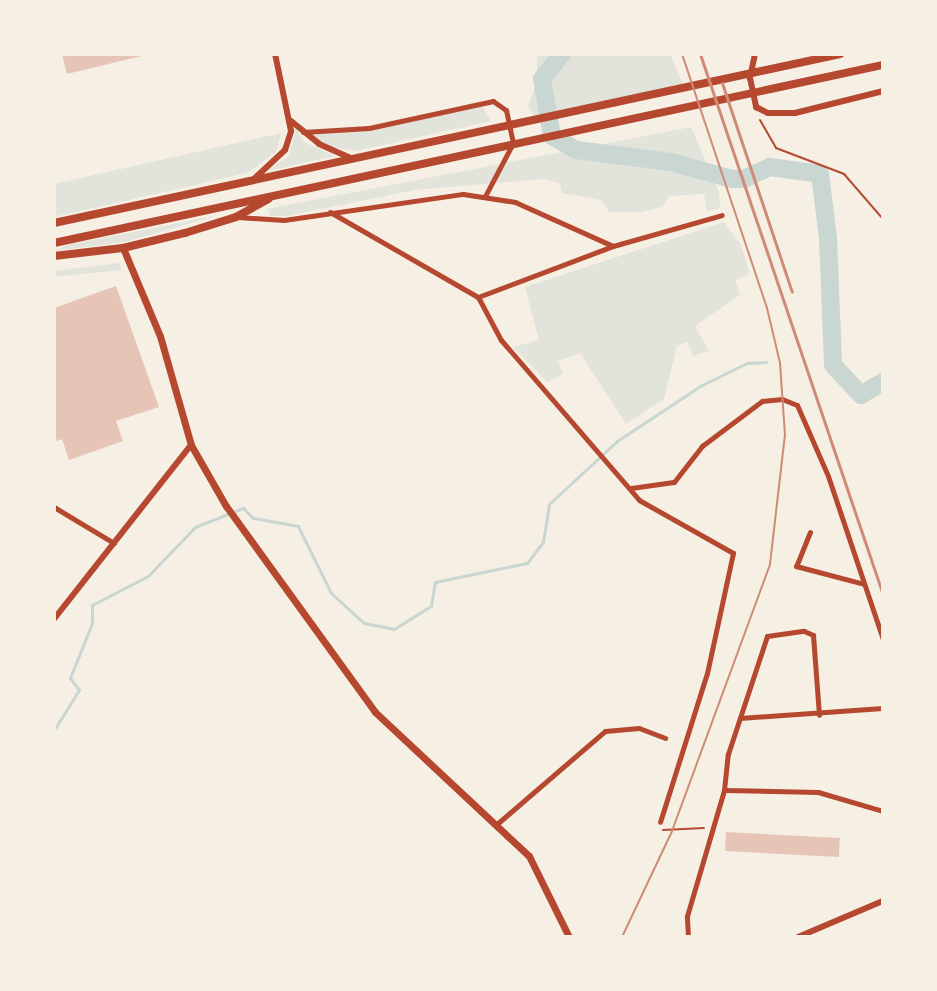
<!DOCTYPE html>
<html>
<head>
<meta charset="utf-8">
<style>
	body { margin:0 }
	#map { position:relative; width:937px; height:991px; overflow:hidden; background:#f6efe4; font-family:Jost,sans-serif }
	div>[style] { position:absolute }
	.green>* { inset:0; background:#e2e4dc }
	.stream>* { height:3px; margin:-1.5px; padding:0 1.5px; transform-origin:1.5px; border-radius:1.5px; background:#c9d6d2 }
	.river>* { height:18px; margin:-9px; padding:0 9px; transform-origin:9px; border-radius:9px; background:#c9d6d2 }
	.building>* { inset:0; background:#e6c5b7; transform-origin:0 0 }
	.path>* { height:2px; margin:-1px; padding:0 1px; transform-origin:1px; border-radius:1px; background:#b5482f }
	.minor>* { height:5px; margin:-2.5px; padding:0 2.5px; transform-origin:2.5px; border-radius:2.5px; background:#b5482f }
	.tertiary>* { height:6px; margin:-3px; padding:0 3px; transform-origin:3px; border-radius:3px; background:#b5482f }
	.secondary>* { height:7px; margin:-3.5px; padding:0 3.5px; transform-origin:3.5px; border-radius:3.5px; background:#b5482f }
	.trunk>* { height:8px; margin:-4px; padding:0 4px; transform-origin:4px; border-radius:4px; background:#b5482f }
	.tram>* { height:2px; margin:-1px; padding:0 1px; transform-origin:1px; border-radius:1px; background:#cf8b77 }
	.rail>* { height:3px; margin:-1.5px; padding:0 1.5px; transform-origin:1.5px; border-radius:1.5px; background:#cf8b77 }
	span { translate:-50% -50%; white-space:nowrap; text-align:center; line-height:1.15; -webkit-text-stroke:6px #f6efe4; paint-order:stroke }
	.frame { position:absolute; inset:0; border:56px solid #f6efe4; pointer-events:none }
</style>
</head>
<body>
<div id="map">
	<div class="green">
		<i style="clip-path:polygon(537px 54px,670px 54px,683px 84px,534px 116px,528px 106px,537px 81px)"></i>
		<i style="clip-path:polygon(480px 103px,491px 121px,356px 151px,326px 146px,307px 134px,368px 130px)"></i>
		<i style="clip-path:polygon(691px 127px,719px 192px,720px 208px,707px 211px,704px 194px,670px 196px,662px 207px,641px 212px,609px 212px,601px 200px,562px 193px,560px 183px,543px 179px,415px 190px,287px 216px,270px 216px,267px 209px)"></i>
		<i style="clip-path:polygon(296px 129px,304px 142px,335px 156px,267px 171px,289px 156px)"></i>
		<i style="clip-path:polygon(281px 133px,276px 152px,247px 173px,54px 217px,54px 184px)"></i>
		<i style="clip-path:polygon(219px 215px,125px 242px,54px 251px,67px 245px)"></i>
		<i style="clip-path:polygon(724px 222px,741px 245px,750px 274px,735px 280px,740px 295px,695px 326px,709px 351px,693px 356px,687px 342px,677px 346px,664px 399px,626px 424px,580px 353px,558px 361px,563px 374px,547px 382px,513px 347px,539px 340px,525px 287px)"></i>
		<i style="clip-path:polygon(120px 263px,122px 270px,54px 277px,54px 271px)"></i>
	</div>
	<div class="stream">
		<i style="left:54px;top:730px;width:47px;rotate:-58deg"></i>
		<i style="left:79px;top:690px;width:15px;rotate:-127deg"></i>
		<i style="left:70px;top:678px;width:59px;rotate:-68.2deg"></i>
		<i style="left:92px;top:623px;width:18px;rotate:-90deg"></i>
		<i style="left:92px;top:605px;width:63px;rotate:-27.4deg"></i>
		<i style="left:148px;top:576px;width:68px;rotate:-46.2deg"></i>
		<i style="left:195px;top:527px;width:52px;rotate:-21.6deg"></i>
		<i style="left:243px;top:508px;width:14px;rotate:45deg"></i>
		<i style="left:253px;top:518px;width:46px;rotate:10.1deg"></i>
		<i style="left:298px;top:526px;width:75px;rotate:63.8deg"></i>
		<i style="left:331px;top:593px;width:45px;rotate:42.3deg"></i>
		<i style="left:364px;top:623px;width:31px;rotate:11deg"></i>
		<i style="left:394px;top:629px;width:44px;rotate:-31.9deg"></i>
		<i style="left:431px;top:606px;width:24px;rotate:-81deg"></i>
		<i style="left:435px;top:582px;width:94px;rotate:-11.7deg"></i>
		<i style="left:527px;top:563px;width:26px;rotate:-53deg"></i>
		<i style="left:543px;top:542px;width:38px;rotate:-81deg"></i>
		<i style="left:549px;top:504px;width:93px;rotate:-42.8deg"></i>
		<i style="left:617px;top:441px;width:102px;rotate:-33.4deg"></i>
		<i style="left:702px;top:385px;width:50px;rotate:-26.1deg"></i>
		<i style="left:747px;top:363px;width:19px;rotate:-3deg"></i>
	</div>
	<div class="river">
		<i style="left:562px;top:54px;width:32px;rotate:129deg"></i>
		<i style="left:542px;top:79px;width:58px;rotate:80deg"></i>
		<i style="left:552px;top:136px;width:28px;rotate:30deg"></i>
		<i style="left:576px;top:150px;width:96px;rotate:7.2deg"></i>
		<i style="left:671px;top:162px;width:63px;rotate:15.6deg"></i>
		<i style="left:732px;top:179px;width:12px"></i>
		<i style="left:744px;top:179px;width:29px;rotate:-25deg"></i>
		<i style="left:770px;top:167px;width:50px;rotate:8deg"></i>
		<i style="left:820px;top:174px;width:64px;rotate:82.9deg"></i>
		<i style="left:828px;top:238px;width:127px;rotate:87.7deg"></i>
		<i style="left:833px;top:365px;width:41px;rotate:47deg"></i>
		<i style="left:861px;top:395px;width:26px;rotate:-31deg"></i>
	</div>
	<div class="building">
		<i style="clip-path:polygon(62px 54px,146px 54px,146px 55px,67px 74px)"></i>
		<i style="clip-path:polygon(116px 286px,159px 407px,116px 421px,123px 441px,69px 460px,62px 439px,54px 442px,54px 308px)"></i>
		<i style="left:726px;top:832px;width:114px;height:19px;rotate:3deg"></i>
	</div>
	<div class="path">
		<i style="left:760px;top:120px;width:32px;rotate:60deg"></i>
		<i style="left:776px;top:148px;width:73px;rotate:20.9deg"></i>
		<i style="left:844px;top:174px;width:60px;rotate:49.1deg"></i>
		<i style="left:663px;top:830px;width:41px;rotate:-2.8deg"></i>
	</div>
	<div class="minor">
		<i style="left:303px;top:132px;width:66px;rotate:-3.5deg"></i>
		<i style="left:369px;top:128px;width:127px;rotate:-12.3deg"></i>
		<i style="left:493px;top:101px;width:16px;rotate:35deg"></i>
		<i style="left:506px;top:110px;width:34px;rotate:78deg"></i>
		<i style="left:513px;top:143px;width:60px;rotate:117.8deg"></i>
		<i style="left:330px;top:212px;width:171px;rotate:29.9deg"></i>
		<i style="left:478px;top:297px;width:49px;rotate:61.9deg"></i>
		<i style="left:501px;top:340px;width:211px;rotate:49.2deg"></i>
		<i style="left:639px;top:500px;width:108px;rotate:29.4deg"></i>
		<i style="left:733px;top:553px;width:123px;rotate:102.2deg"></i>
		<i style="left:707px;top:673px;width:156px;rotate:107.5deg"></i>
		<i style="left:237px;top:217px;width:47px;rotate:3.7deg"></i>
		<i style="left:284px;top:220px;width:181px;rotate:-8.3deg"></i>
		<i style="left:463px;top:194px;width:53px;rotate:8.7deg"></i>
		<i style="left:515px;top:202px;width:107px;rotate:24.2deg"></i>
		<i style="left:478px;top:297px;width:144px;rotate:-20.7deg"></i>
		<i style="left:613px;top:246px;width:113px;rotate:-15.9deg"></i>
		<i style="left:631px;top:488px;width:43px;rotate:-7.9deg"></i>
		<i style="left:674px;top:482px;width:46px;rotate:-52.1deg"></i>
		<i style="left:702px;top:446px;width:75px;rotate:-36.9deg"></i>
		<i style="left:762px;top:401px;width:20px;rotate:-6deg"></i>
		<i style="left:782px;top:399px;width:16px;rotate:22deg"></i>
		<i style="left:797px;top:405px;width:77px;rotate:66.4deg"></i>
		<i style="left:828px;top:476px;width:172px;rotate:71.4deg"></i>
		<i style="left:54px;top:507px;width:70px;rotate:31deg"></i>
		<i style="left:810px;top:532px;width:37px;rotate:112deg"></i>
		<i style="left:796px;top:566px;width:70px;rotate:14.8deg"></i>
		<i style="left:740px;top:718px;width:143px;rotate:-4deg"></i>
		<i style="left:724px;top:790px;width:94px;rotate:1.2deg"></i>
		<i style="left:818px;top:792px;width:68px;rotate:16.3deg"></i>
		<i style="left:498px;top:823px;width:141px;rotate:-40.7deg"></i>
		<i style="left:605px;top:731px;width:34px;rotate:-5deg"></i>
		<i style="left:639px;top:728px;width:28px;rotate:21deg"></i>
		<i style="left:688px;top:937px;width:21px;rotate:-93deg"></i>
		<i style="left:687px;top:916px;width:131px;rotate:-73.6deg"></i>
		<i style="left:724px;top:790px;width:36px;rotate:-84deg"></i>
		<i style="left:728px;top:754px;width:124px;rotate:-71.7deg"></i>
		<i style="left:767px;top:636px;width:37px;rotate:-8deg"></i>
		<i style="left:804px;top:631px;width:10px;rotate:24deg"></i>
		<i style="left:813px;top:635px;width:80px;rotate:85.7deg"></i>
	</div>
	<div class="tertiary">
		<i style="left:755px;top:54px;width:25px;rotate:102deg"></i>
		<i style="left:750px;top:78px;width:30px;rotate:78deg"></i>
		<i style="left:756px;top:107px;width:13px;rotate:27deg"></i>
		<i style="left:768px;top:113px;width:27px"></i>
		<i style="left:795px;top:113px;width:91px;rotate:-14deg"></i>
		<i style="left:291px;top:121px;width:36px;rotate:39deg"></i>
		<i style="left:319px;top:144px;width:34px;rotate:24deg"></i>
		<i style="left:255px;top:178px;width:41px;rotate:-43deg"></i>
		<i style="left:285px;top:150px;width:20px;rotate:-72deg"></i>
		<i style="left:291px;top:131px;width:79px;rotate:-101.7deg"></i>
		<i style="left:54px;top:619px;width:221px;rotate:-51.8deg"></i>
		<i style="left:798px;top:937px;width:92px;rotate:-23deg"></i>
	</div>
	<div class="secondary">
		<i style="left:123px;top:248px;width:95px;rotate:67.2deg"></i>
		<i style="left:160px;top:336px;width:113px;rotate:74.1deg"></i>
		<i style="left:191px;top:445px;width:70px;rotate:60.2deg"></i>
		<i style="left:226px;top:506px;width:254px;rotate:54.1deg"></i>
		<i style="left:375px;top:712px;width:211px;rotate:43.1deg"></i>
		<i style="left:529px;top:856px;width:90px;rotate:63.7deg"></i>
	</div>
	<div class="trunk">
		<i style="left:54px;top:223px;width:804px;rotate:-12.13deg"></i>
		<i style="left:54px;top:243px;width:848px;rotate:-12.12deg"></i>
		<i style="left:54px;top:256px;width:69px;rotate:-6.6deg"></i>
		<i style="left:123px;top:248px;width:64px;rotate:-13.6deg"></i>
		<i style="left:185px;top:233px;width:53px;rotate:-17.4deg"></i>
		<i style="left:236px;top:217px;width:37px;rotate:-29deg"></i>
	</div>
	<div class="tram">
		<i style="left:622px;top:937px;width:117px;rotate:-64.7deg"></i>
		<i style="left:672px;top:831px;width:284px;rotate:-69.8deg"></i>
		<i style="left:770px;top:564px;width:130px;rotate:-83.4deg"></i>
		<i style="left:785px;top:435px;width:72px;rotate:-94deg"></i>
		<i style="left:780px;top:363px;width:57px;rotate:-103.3deg"></i>
		<i style="left:767px;top:308px;width:268px;rotate:-108.5deg"></i>
	</div>
	<div class="rail">
		<i style="left:700px;top:54px;width:571px;rotate:71.31deg"></i>
		<i style="left:722px;top:83px;width:220px;rotate:71.5deg"></i>
	</div>
	<div class="frame"></div>
</div>
</body>
</html>
